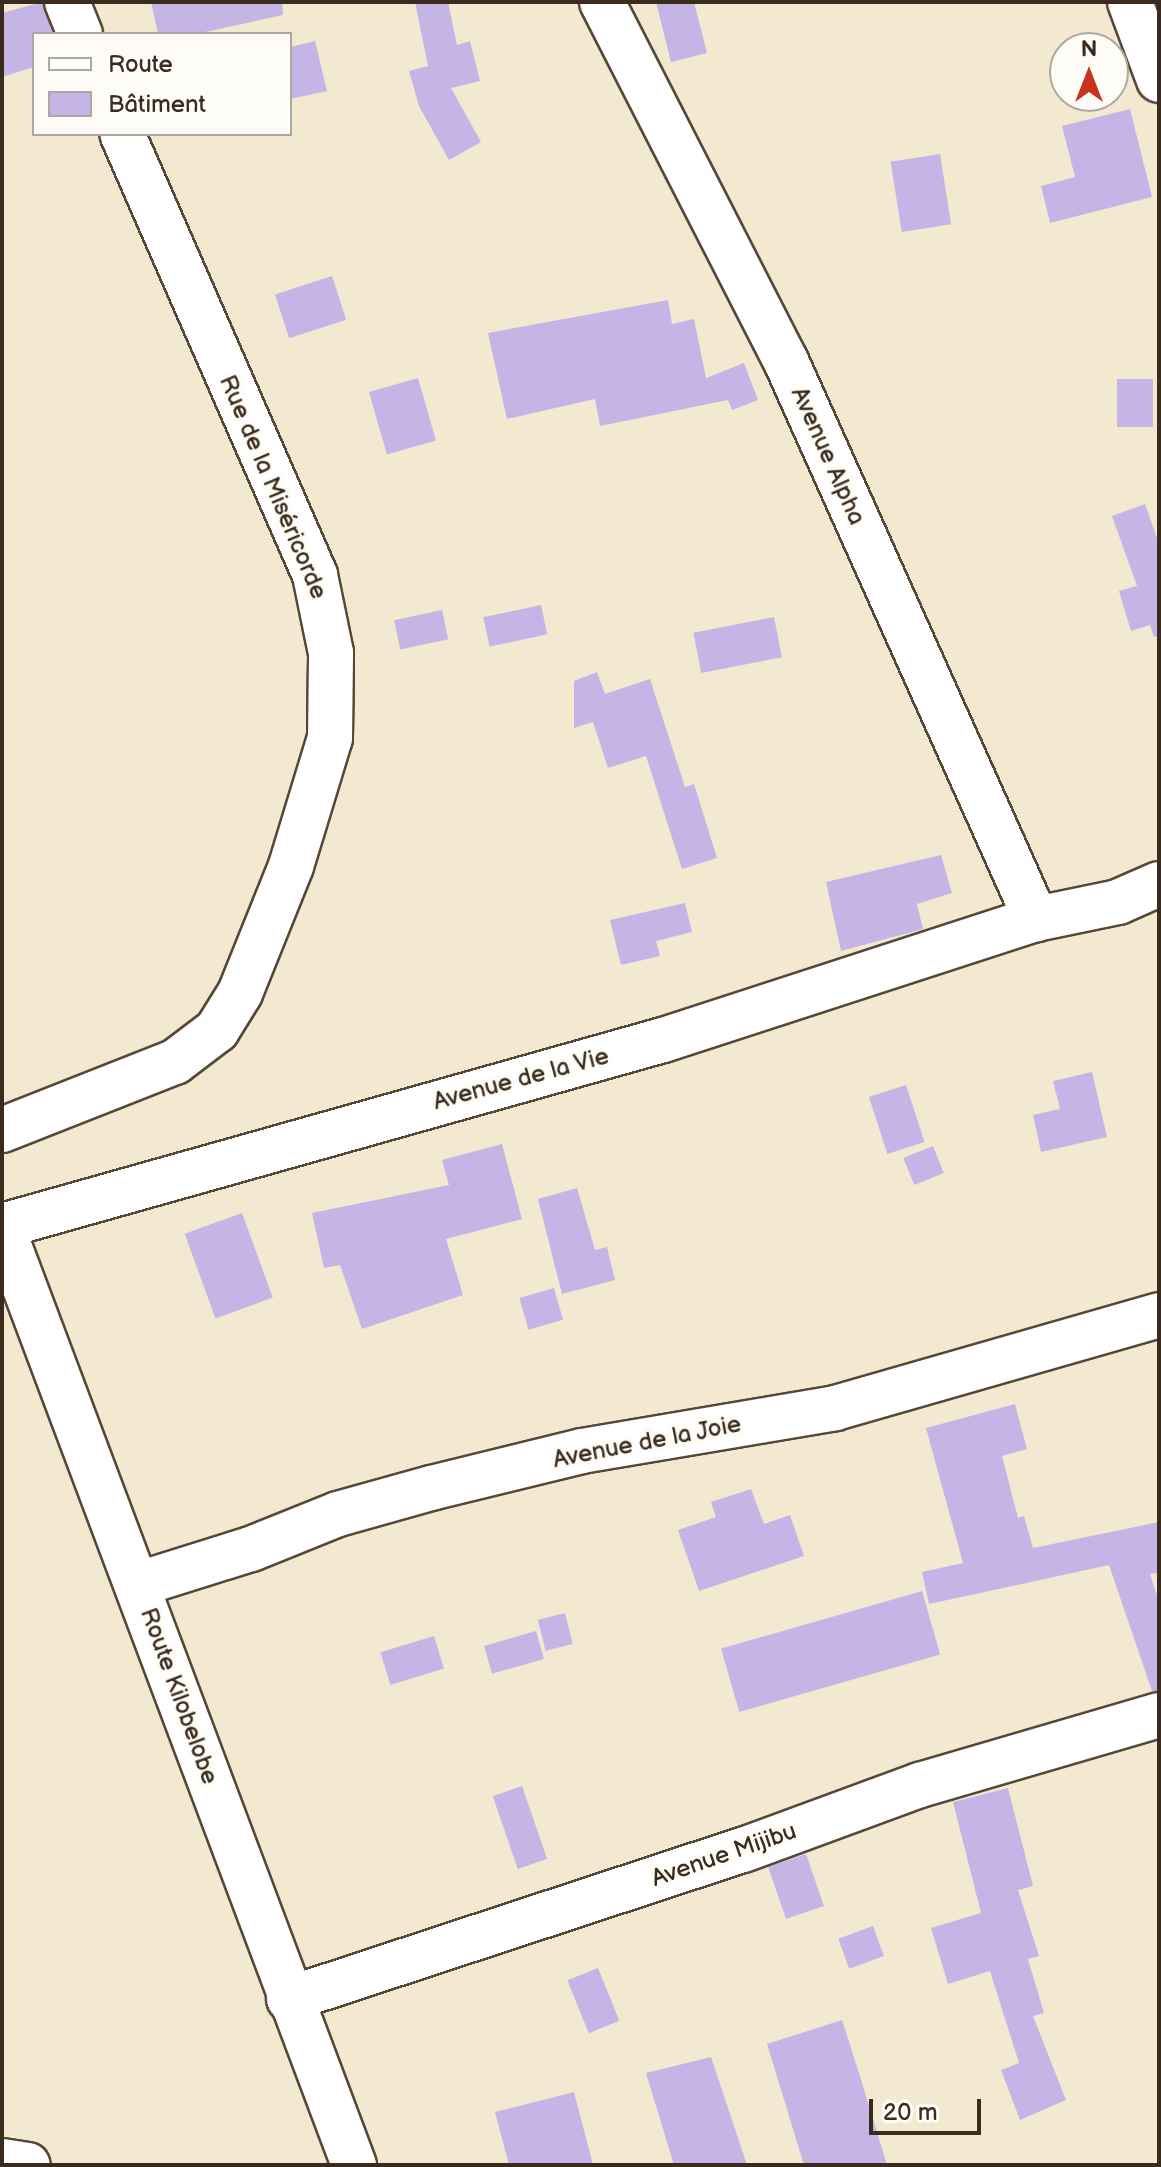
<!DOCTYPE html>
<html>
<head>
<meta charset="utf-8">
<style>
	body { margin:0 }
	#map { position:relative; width:1161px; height:2167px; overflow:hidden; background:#f2e9d0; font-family:"Balsamiq Sans",sans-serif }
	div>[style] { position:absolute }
	.building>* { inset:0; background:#c5b5e7; transform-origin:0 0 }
	.roads { filter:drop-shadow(2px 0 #564739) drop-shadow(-2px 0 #564739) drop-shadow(0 2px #564739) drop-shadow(0 -2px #564739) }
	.minor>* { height:44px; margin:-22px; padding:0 22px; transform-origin:22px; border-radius:22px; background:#fff }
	span { translate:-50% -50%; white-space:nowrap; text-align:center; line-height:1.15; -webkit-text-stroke:8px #fdfcf7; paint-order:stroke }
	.street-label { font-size:24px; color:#3b2a1e }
	.frame { position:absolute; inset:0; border:4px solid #3b2a1e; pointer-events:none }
	.legend { position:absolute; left:32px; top:32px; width:260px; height:104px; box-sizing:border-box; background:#fdfcf7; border:2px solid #afa8a0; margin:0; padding:10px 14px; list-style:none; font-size:24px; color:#3b2a1e }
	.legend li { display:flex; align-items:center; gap:16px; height:40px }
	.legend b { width:40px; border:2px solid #afa8a0 }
	.north { position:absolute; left:1049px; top:32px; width:80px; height:80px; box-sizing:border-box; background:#fdfcf7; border:2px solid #afa8a0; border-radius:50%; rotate:0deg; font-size:22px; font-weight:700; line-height:32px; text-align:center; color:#3b2a1e }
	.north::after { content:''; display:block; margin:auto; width:28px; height:36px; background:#c8321e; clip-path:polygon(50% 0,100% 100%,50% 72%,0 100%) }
	.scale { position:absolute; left:869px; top:2099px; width:112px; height:36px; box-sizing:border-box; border:4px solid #3b2a1e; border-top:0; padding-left:10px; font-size:24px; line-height:28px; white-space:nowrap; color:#3b2a1e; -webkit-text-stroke:6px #fdfcf7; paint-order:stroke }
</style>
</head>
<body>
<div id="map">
	<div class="building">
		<i style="clip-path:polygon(43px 2px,53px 34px,34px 34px,34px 67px,2px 77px,2px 13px)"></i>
		<i style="clip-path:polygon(151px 2px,282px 2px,283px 15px,196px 34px,158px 34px)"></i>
		<i style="clip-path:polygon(415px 2px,448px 2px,457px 45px,470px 41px,480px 81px,451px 88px,481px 142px,449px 160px,419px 106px,409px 71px,428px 66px)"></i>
		<i style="clip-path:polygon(656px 2px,694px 2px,707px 53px,671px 62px)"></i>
		<i style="clip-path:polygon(315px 41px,327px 91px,290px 99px,290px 47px)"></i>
		<i style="clip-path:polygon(1130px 109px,1152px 197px,1050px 223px,1041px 186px,1075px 177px,1062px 126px)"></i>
		<i style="left:940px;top:154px;width:71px;height:50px;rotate:81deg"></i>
		<i style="left:332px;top:276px;width:46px;height:60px;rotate:72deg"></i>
		<i style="clip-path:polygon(668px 300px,672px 324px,694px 319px,706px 378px,744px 363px,758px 400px,732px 410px,728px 400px,600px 426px,595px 399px,507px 419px,488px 333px)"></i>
		<i style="left:418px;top:378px;width:65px;height:51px;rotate:74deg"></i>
		<i style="left:1117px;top:379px;width:36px;height:48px"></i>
		<i style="clip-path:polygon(1145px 504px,1159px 544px,1159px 636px,1154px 637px,1150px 625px,1131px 631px,1119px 591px,1137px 586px,1112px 516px)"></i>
		<i style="left:541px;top:605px;width:30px;height:59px;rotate:78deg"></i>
		<i style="left:442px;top:610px;width:30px;height:49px;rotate:78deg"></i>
		<i style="left:774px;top:617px;width:41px;height:82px;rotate:79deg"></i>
		<i style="clip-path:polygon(597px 672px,605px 694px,650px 679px,685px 787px,694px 784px,717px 858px,682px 869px,646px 756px,608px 768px,593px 722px,574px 728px,574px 681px)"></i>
		<i style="clip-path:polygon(941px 855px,952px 893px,917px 904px,923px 929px,841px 951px,826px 882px)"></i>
		<i style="clip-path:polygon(685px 903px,692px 932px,656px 941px,660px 956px,621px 965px,610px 920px)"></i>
		<i style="clip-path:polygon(1092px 1072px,1107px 1137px,1041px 1152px,1033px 1115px,1060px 1109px,1053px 1081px)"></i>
		<i style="left:906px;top:1085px;width:60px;height:39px;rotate:72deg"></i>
		<i style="clip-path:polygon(502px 1144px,522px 1219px,446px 1239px,463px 1295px,362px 1329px,340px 1265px,324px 1268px,312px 1213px,449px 1185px,442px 1160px)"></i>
		<i style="left:933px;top:1146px;width:29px;height:32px;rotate:68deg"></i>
		<i style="clip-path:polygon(577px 1188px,595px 1250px,607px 1247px,615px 1280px,562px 1294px,538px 1199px)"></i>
		<i style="left:242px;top:1213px;width:90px;height:61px;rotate:70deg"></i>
		<i style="left:554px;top:1288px;width:33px;height:36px;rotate:74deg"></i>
		<i style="clip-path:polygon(1015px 1404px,1027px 1449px,1002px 1456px,1018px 1518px,1024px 1516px,1033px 1548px,1159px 1522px,1159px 1573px,1150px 1574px,1159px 1602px,1159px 1691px,1152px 1691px,1109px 1565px,929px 1604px,922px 1572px,963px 1563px,926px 1428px)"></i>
		<i style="clip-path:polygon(751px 1489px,764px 1524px,790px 1515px,804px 1556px,699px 1591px,678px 1530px,716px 1517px,711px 1502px)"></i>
		<i style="left:922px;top:1591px;width:66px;height:209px;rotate:74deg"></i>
		<i style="left:565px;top:1613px;width:32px;height:28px;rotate:76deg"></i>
		<i style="left:536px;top:1631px;width:29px;height:54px;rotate:74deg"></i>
		<i style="left:434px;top:1636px;width:34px;height:56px;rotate:73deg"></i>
		<i style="left:522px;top:1786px;width:77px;height:31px;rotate:71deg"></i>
		<i style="clip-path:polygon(1008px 1788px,1033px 1886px,1018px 1890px,1039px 1956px,1028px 1959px,1044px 2013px,1033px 2016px,1066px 2100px,1020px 2120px,1001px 2070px,1019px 2063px,990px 1971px,948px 1984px,931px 1928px,981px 1913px,953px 1802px)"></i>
		<i style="left:806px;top:1854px;width:55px;height:40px;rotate:71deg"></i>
		<i style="left:873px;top:1926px;width:32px;height:37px;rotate:70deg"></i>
		<i style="left:598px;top:1968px;width:57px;height:33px;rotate:68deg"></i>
		<i style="clip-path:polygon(842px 2020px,859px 2073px,887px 2165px,804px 2165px,767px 2044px)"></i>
		<i style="clip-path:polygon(711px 2057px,747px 2165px,674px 2165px,646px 2073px)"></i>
		<i style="clip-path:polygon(574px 2092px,593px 2165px,509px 2165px,495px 2112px)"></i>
	</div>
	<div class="roads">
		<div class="minor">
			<i style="left:67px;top:2px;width:35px;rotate:68deg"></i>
			<i style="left:602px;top:2px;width:401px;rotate:62.9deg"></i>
			<i style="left:785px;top:359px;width:614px;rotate:65.86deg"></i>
			<i style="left:1130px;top:2px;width:83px;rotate:69.6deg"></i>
			<i style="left:2px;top:1130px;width:186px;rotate:-21.5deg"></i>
			<i style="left:175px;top:1062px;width:53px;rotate:-37.3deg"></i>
			<i style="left:217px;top:1030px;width:44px;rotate:-58.1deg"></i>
			<i style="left:240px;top:993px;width:137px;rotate:-68.1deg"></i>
			<i style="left:291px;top:866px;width:134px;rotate:-73.1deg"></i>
			<i style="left:330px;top:738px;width:85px;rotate:-89.3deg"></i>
			<i style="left:331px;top:653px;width:80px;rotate:-101.6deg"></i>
			<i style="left:315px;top:575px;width:481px;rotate:-113.6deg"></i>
			<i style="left:2px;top:1226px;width:687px;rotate:-15.72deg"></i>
			<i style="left:663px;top:1040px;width:392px;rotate:-18deg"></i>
			<i style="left:1036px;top:919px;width:84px;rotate:-11.7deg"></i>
			<i style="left:1118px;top:902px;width:45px;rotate:-23.7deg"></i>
			<i style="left:2px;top:1227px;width:1002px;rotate:69.43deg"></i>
			<i style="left:139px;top:1584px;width:117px;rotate:-17.4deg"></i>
			<i style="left:251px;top:1549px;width:94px;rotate:-21.9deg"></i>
			<i style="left:338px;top:1514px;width:97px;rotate:-15.6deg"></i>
			<i style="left:431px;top:1488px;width:155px;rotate:-13.8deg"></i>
			<i style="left:582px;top:1451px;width:257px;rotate:-9.6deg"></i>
			<i style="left:835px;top:1408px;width:337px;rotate:-16deg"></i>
			<i style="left:289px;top:1999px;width:478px;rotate:-18.2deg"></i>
			<i style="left:743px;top:1850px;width:189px;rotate:-20.2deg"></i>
			<i style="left:920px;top:1785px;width:249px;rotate:-16.3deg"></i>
			<i style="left:2px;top:2161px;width:26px;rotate:9deg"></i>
		</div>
	</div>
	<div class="street-label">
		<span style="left:828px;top:456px;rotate:66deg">Avenue Alpha</span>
		<span style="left:273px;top:487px;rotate:67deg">Rue de la Miséricorde</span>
		<span style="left:521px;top:1079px;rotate:-15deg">Avenue de la Vie</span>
		<span style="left:647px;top:1442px;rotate:-11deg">Avenue de la Joie</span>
		<span style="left:179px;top:1696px;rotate:70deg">Route Kilobelobe</span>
		<span style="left:724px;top:1855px;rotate:-19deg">Avenue Mijibu</span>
	</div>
	<div class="frame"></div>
	<ul class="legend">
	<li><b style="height:10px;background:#fff"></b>Route</li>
	<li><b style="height:22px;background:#c5b5e7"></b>Bâtiment</li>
	</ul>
	<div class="north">N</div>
	<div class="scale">20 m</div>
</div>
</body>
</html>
